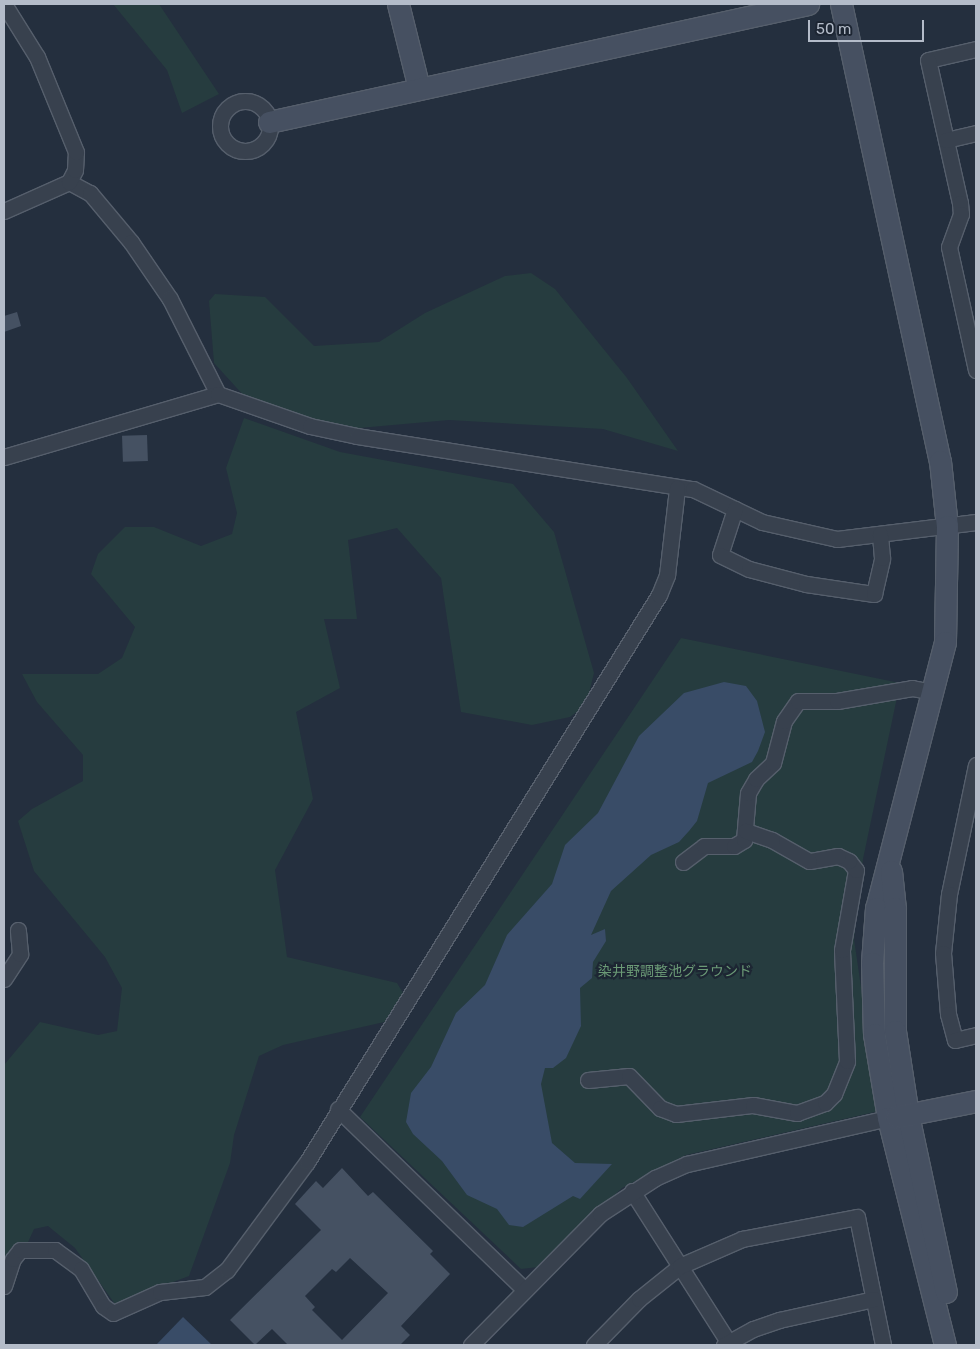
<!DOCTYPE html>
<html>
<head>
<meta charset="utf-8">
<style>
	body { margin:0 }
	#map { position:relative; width:980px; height:1349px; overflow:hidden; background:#242f3e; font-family:Rubik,"Noto Sans JP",sans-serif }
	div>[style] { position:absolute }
	.green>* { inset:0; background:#263c3f }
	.water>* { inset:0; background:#394c67 }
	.building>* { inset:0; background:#455162; transform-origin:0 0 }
	.roads { filter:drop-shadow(1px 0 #565f6c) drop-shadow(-1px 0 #565f6c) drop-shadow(0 1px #565f6c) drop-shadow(0 -1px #565f6c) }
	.street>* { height:15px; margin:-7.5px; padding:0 7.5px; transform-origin:7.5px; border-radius:7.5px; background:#38414e }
	.street>.ring { margin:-7.5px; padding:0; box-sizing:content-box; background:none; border:15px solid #38414e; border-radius:50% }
	.secondary>* { height:21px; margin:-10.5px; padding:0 10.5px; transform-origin:10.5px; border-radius:10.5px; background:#465061 }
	span { translate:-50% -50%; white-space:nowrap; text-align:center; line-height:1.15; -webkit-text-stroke:4.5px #1d2633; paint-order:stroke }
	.park-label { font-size:14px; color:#6b9a76 }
	.frame { position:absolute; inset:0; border:5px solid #b4bcc9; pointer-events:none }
	.scale { position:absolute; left:808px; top:20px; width:116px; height:22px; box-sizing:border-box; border:2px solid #b4bcc9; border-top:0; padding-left:6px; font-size:15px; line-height:18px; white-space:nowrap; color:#b4bcc9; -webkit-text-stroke:4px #1d2633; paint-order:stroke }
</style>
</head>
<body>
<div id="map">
	<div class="green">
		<i style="clip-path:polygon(113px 4px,159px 4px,219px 94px,182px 113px,167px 70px)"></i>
		<i style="clip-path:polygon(531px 273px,555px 289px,627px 378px,678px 451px,603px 429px,449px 420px,348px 429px,265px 419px,214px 363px,209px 301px,215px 294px,265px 297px,314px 346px,379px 342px,425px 313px,505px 276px)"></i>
		<i style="clip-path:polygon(244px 418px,340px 452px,513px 484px,554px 532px,594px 673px,586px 705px,570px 717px,532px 725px,461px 712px,441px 578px,397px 528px,348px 540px,357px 619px,324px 619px,340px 688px,296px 712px,313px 799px,275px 870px,287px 957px,397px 983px,403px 993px,393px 1020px,283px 1045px,259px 1056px,234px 1135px,230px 1163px,189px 1276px,115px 1304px,75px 1248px,48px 1226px,34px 1229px,4px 1295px,4px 1065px,40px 1022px,98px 1035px,117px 1031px,122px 988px,105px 957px,34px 871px,18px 821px,32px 809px,83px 781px,83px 755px,37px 702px,22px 674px,98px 674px,122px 658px,135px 627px,91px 574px,98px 554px,125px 527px,154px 527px,201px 546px,232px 534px,237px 513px,226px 468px)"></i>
		<i style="clip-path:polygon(681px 638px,900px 683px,863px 859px,854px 939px,879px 1111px,686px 1155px,622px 1188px,538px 1267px,521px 1269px,360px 1117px)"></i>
	</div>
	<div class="water">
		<i style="clip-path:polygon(724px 682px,746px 686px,757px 701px,765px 732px,758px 751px,752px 762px,708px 783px,697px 821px,689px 831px,679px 842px,651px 855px,611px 891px,591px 935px,605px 929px,606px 941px,593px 962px,592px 978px,580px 988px,581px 1026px,566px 1058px,553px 1068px,545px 1068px,541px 1084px,552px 1143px,575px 1163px,612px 1164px,580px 1199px,573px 1196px,523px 1227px,509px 1225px,497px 1209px,467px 1195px,442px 1161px,413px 1134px,406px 1122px,411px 1093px,431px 1067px,456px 1013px,485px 985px,507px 935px,552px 884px,565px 845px,598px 813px,639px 736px,684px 693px)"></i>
		<i style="clip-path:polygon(183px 1317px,212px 1345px,156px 1345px)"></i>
	</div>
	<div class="building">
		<i style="clip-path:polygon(17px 312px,21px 326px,4px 332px,4px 316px)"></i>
		<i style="left:147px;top:435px;width:26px;height:25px;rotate:88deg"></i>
		<i style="clip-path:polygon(evenodd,342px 1168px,368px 1196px,373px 1192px,433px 1251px,430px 1254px,450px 1274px,401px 1326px,410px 1335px,400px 1345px,288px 1345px,272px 1329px,255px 1345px,230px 1320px,321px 1230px,295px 1204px,316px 1181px,323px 1188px,342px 1168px,350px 1258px,388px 1293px,342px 1340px,312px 1310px,315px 1307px,305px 1296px,332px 1269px,336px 1272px,350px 1258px)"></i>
	</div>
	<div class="roads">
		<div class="street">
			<i style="left:976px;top:49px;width:49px;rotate:167.1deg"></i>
			<i style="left:928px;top:60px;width:147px;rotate:77.4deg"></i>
			<i style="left:960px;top:203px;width:11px;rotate:85deg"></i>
			<i style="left:961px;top:214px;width:35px;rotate:110deg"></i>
			<i style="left:949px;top:247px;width:126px;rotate:77.6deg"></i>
			<i class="ring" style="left:220px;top:101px;width:35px;height:35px"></i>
			<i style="left:946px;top:140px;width:31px;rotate:-13deg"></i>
			<i style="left:69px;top:182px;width:24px;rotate:28deg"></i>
			<i style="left:90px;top:193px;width:64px;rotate:50.1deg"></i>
			<i style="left:131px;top:242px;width:69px;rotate:55.6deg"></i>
			<i style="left:170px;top:299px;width:106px;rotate:63.2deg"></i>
			<i style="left:4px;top:211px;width:71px;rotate:-24deg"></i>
			<i style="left:69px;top:182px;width:13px;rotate:-63deg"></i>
			<i style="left:75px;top:170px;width:18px;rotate:-87deg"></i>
			<i style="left:76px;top:152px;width:103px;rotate:-112.3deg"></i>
			<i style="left:37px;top:57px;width:62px;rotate:-121.9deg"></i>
			<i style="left:4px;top:457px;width:223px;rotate:-16.4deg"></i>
			<i style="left:218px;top:394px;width:97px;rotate:19.2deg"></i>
			<i style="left:310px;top:426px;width:48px;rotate:12deg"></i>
			<i style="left:357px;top:436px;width:340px;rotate:9deg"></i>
			<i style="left:693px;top:489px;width:76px;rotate:25.6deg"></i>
			<i style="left:762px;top:522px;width:77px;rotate:12.8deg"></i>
			<i style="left:837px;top:539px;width:140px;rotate:-7deg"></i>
			<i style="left:735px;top:509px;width:48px;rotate:108.1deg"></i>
			<i style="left:720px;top:555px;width:32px;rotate:26deg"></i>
			<i style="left:749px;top:569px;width:59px;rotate:14.7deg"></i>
			<i style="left:806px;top:584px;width:69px;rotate:8.4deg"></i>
			<i style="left:874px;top:594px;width:37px;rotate:-77deg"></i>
			<i style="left:882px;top:558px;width:24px;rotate:-95deg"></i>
			<i style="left:976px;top:765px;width:132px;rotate:101.8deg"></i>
			<i style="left:949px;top:894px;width:59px;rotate:95.8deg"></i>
			<i style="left:943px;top:953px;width:61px;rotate:85.3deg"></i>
			<i style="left:948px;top:1014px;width:27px;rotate:75deg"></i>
			<i style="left:955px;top:1040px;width:22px;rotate:-13deg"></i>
			<i style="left:683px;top:862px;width:26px;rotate:-37deg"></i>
			<i style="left:704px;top:846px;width:30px"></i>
			<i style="left:734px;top:846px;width:12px;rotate:-31deg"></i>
			<i style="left:744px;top:840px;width:47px;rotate:-85.1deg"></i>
			<i style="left:748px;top:793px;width:16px;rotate:-60deg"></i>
			<i style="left:756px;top:779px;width:23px;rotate:-43deg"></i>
			<i style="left:773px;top:763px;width:43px;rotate:-75.3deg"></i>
			<i style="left:784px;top:721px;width:24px;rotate:-55deg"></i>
			<i style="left:798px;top:701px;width:39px"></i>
			<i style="left:837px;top:701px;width:76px;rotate:-9.8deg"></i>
			<i style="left:912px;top:688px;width:21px;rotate:11deg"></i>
			<i style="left:4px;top:979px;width:30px;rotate:-57deg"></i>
			<i style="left:20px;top:954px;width:24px;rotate:-95deg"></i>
			<i style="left:588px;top:1080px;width:41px;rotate:-5.6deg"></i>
			<i style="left:629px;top:1076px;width:45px;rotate:45.9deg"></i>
			<i style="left:660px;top:1108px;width:17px;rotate:21deg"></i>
			<i style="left:676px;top:1114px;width:78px;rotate:-6.7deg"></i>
			<i style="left:753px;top:1105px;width:45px;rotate:10.3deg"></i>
			<i style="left:797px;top:1113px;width:30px;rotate:-20deg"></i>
			<i style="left:825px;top:1103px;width:13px;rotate:-45deg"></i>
			<i style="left:834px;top:1094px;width:35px;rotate:-68deg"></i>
			<i style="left:847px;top:1061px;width:111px;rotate:-92.6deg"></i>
			<i style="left:842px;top:950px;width:81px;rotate:-80.1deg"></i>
			<i style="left:856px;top:870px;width:11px;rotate:-128deg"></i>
			<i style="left:849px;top:861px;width:12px;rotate:-156deg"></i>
			<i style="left:838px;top:856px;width:29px;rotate:170deg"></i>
			<i style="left:809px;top:861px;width:43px;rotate:-150.4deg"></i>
			<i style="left:772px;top:840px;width:28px;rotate:-161deg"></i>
			<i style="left:338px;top:1109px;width:260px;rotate:44.1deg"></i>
			<i style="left:632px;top:1191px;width:183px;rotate:57.5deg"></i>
			<i style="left:4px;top:1286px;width:28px;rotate:-72deg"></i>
			<i style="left:13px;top:1259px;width:11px;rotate:-52deg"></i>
			<i style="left:20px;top:1250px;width:35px"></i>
			<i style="left:55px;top:1250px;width:32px;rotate:36deg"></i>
			<i style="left:81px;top:1269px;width:43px;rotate:59.3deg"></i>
			<i style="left:103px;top:1306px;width:12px;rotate:35deg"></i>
			<i style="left:113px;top:1313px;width:51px;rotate:-24.1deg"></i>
			<i style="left:160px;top:1292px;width:45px;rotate:-6.3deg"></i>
			<i style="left:205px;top:1287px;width:28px;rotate:-38deg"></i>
			<i style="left:227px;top:1270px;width:134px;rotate:-53.5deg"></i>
			<i style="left:307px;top:1162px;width:667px;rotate:-58.17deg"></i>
			<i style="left:659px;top:595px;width:22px;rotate:-68deg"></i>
			<i style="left:667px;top:575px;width:88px;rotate:-83.4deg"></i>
			<i style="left:471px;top:1345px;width:184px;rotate:-45.4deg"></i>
			<i style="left:600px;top:1214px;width:66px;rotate:-33.2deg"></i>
			<i style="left:655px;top:1178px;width:35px;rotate:-24deg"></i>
			<i style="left:687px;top:1164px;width:206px;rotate:-12.9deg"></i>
			<i style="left:594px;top:1345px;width:64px;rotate:-45.6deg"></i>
			<i style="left:639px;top:1299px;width:53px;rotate:-38.8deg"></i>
			<i style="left:680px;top:1266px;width:68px;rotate:-23.5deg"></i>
			<i style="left:742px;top:1239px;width:117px;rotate:-10.8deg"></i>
			<i style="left:857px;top:1217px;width:131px;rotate:78.5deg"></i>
			<i style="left:724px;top:1345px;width:33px;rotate:-29deg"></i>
			<i style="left:753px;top:1329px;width:28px;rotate:-19deg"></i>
			<i style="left:779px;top:1320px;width:97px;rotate:-12.5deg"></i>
		</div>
		<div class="secondary">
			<i style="left:398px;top:4px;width:87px;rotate:76deg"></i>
			<i style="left:841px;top:4px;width:468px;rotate:77.8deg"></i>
			<i style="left:940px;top:461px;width:65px;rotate:83.9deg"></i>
			<i style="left:947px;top:526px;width:116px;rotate:91deg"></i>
			<i style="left:945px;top:642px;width:275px;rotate:104.5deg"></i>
			<i style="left:876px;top:908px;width:55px;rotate:94.2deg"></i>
			<i style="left:872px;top:963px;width:71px;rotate:88.4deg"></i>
			<i style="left:874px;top:1034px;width:85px;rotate:80.5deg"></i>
			<i style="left:888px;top:1118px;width:234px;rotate:75.9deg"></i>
			<i style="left:269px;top:122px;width:552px;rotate:-12.35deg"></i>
			<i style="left:891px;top:871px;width:37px;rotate:84deg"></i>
			<i style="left:895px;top:908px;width:123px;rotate:90deg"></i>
			<i style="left:895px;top:1031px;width:85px;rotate:81.2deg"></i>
			<i style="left:908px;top:1115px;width:181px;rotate:77.9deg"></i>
			<i style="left:896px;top:1117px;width:82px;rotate:-11.3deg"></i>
		</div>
	</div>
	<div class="park-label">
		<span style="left:675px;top:972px">染井野調整池グラウンド</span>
	</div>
	<div class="frame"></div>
	<div class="scale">50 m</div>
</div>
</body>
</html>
